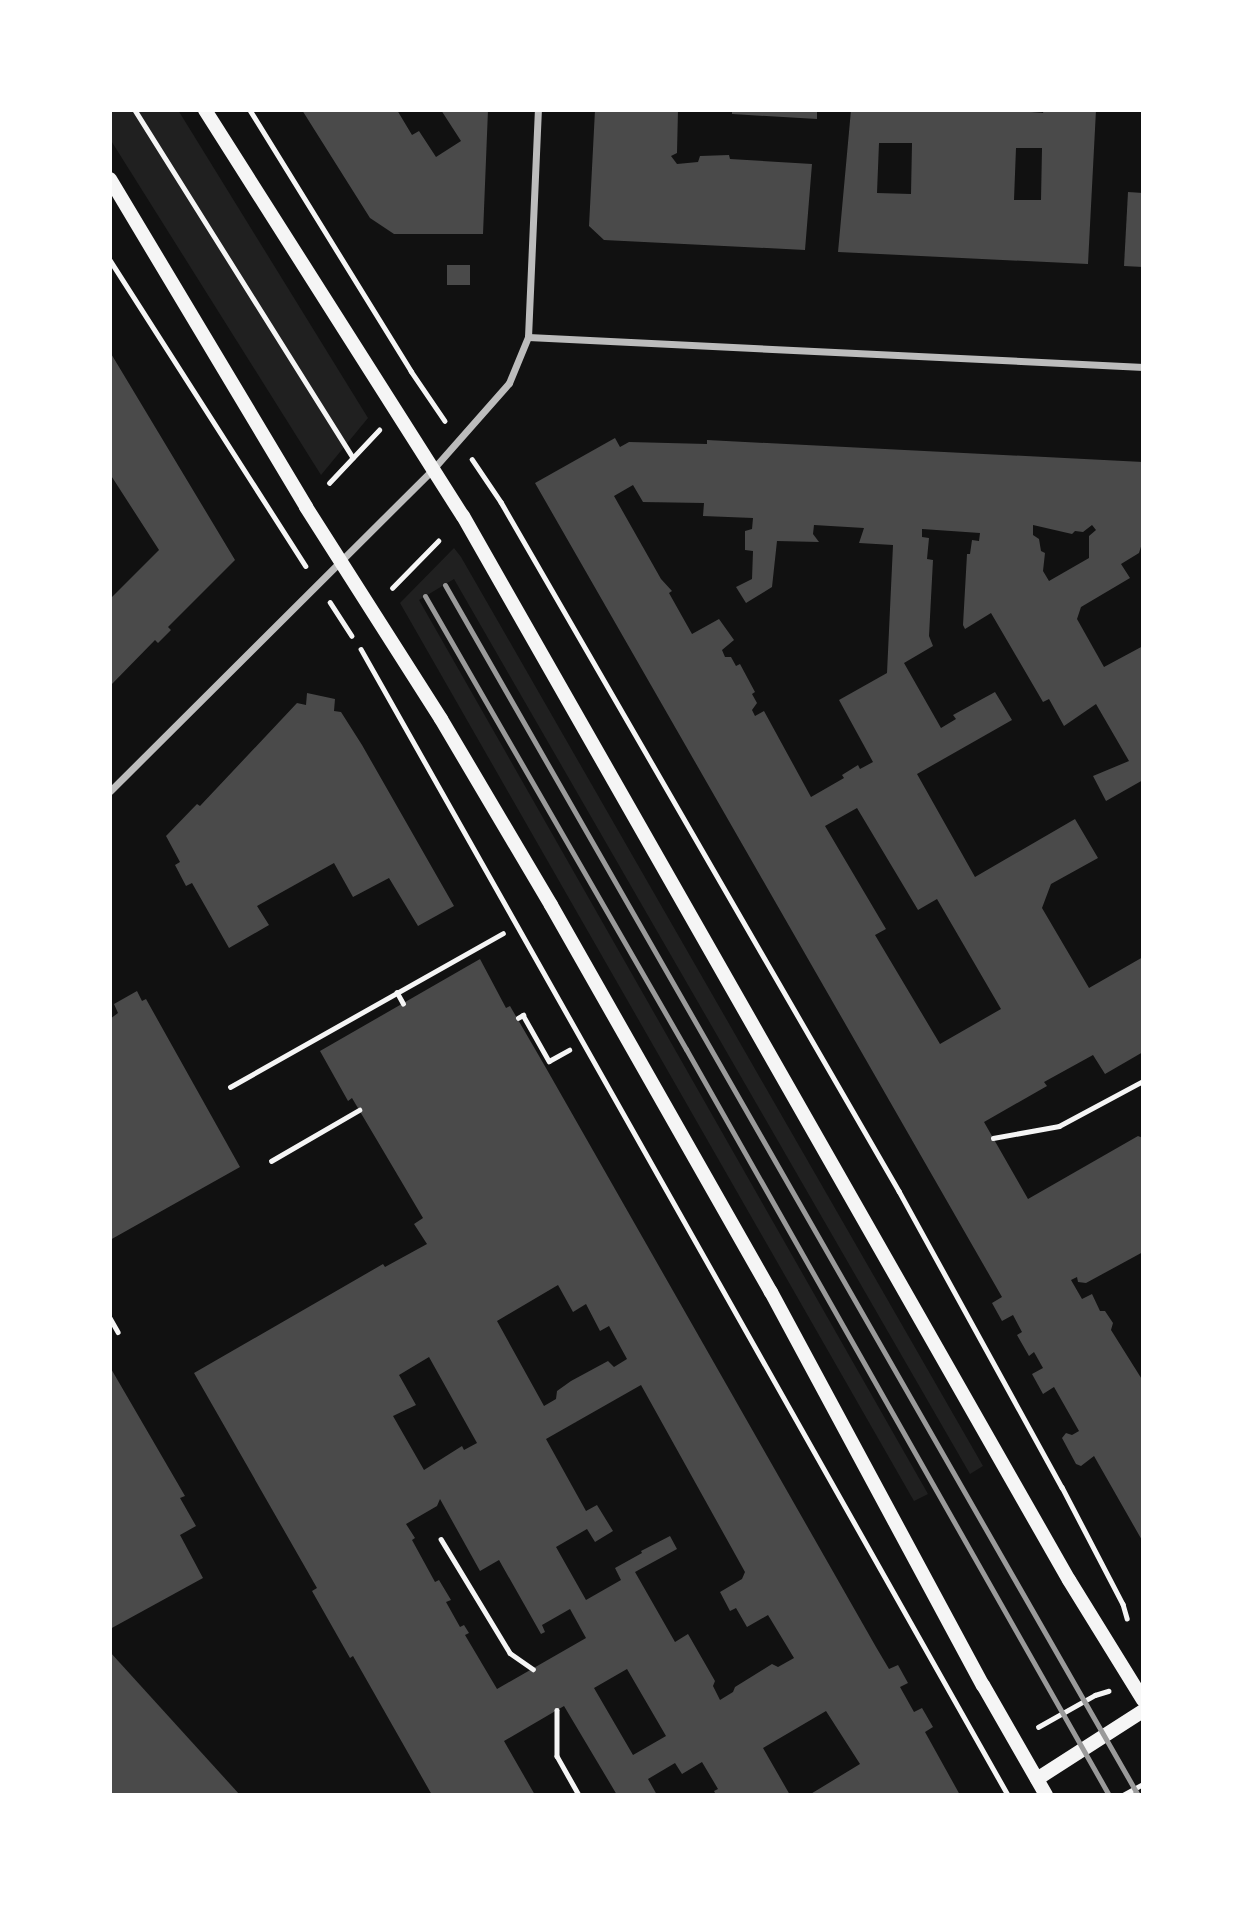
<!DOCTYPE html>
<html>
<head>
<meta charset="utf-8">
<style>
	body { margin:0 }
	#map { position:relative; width:1253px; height:1905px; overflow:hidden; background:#111; font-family:"DejaVu Sans",sans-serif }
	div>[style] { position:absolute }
	.green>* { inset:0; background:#202020 }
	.building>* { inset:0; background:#4a4a4a; transform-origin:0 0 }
	.path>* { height:4.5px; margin:-2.25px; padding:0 2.25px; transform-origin:2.25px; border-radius:2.25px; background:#f5f5f5 }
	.minor>* { height:7px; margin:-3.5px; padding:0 3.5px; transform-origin:3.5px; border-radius:3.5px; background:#bcbcbc }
	.secondary>* { height:14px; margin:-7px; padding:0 7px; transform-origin:7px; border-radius:7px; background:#f5f5f5 }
	.rail>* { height:5px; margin:-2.5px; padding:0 2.5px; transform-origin:2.5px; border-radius:2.5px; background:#9a9a9a }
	span { translate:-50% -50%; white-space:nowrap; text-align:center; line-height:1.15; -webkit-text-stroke:7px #fff; paint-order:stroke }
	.frame { position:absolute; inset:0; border:112px solid #fff; pointer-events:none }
</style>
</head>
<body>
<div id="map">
	<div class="green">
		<i style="clip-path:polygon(110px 110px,178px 110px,368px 418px,321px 475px,110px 139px)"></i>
		<i style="clip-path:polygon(454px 548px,461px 557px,983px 1466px,970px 1474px,454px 579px,419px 600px,928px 1494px,914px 1501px,400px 603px)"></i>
	</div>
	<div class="building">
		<i style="clip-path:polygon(302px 110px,397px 110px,412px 135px,419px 131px,436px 157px,461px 141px,441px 110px,488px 110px,483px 234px,394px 234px,370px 218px)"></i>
		<i style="clip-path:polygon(595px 110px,678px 110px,677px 153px,671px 156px,677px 164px,698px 162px,700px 156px,729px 155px,730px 159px,812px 164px,805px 250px,604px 240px,589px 226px)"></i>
		<i style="clip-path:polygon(732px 110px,817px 110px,817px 119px,732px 114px)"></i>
		<i style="clip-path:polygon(evenodd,851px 110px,1008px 110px,1043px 113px,1044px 110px,1096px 110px,1088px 264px,838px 252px,851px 110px,879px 143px,912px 143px,911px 194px,877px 193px,879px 143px,851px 110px,1016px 148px,1042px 148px,1041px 200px,1014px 200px,1016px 148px)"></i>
		<i style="clip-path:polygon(1128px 192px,1143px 193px,1143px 267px,1124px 266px)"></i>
		<i style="left:447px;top:265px;width:23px;height:20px"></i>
		<i style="clip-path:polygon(110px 352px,235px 560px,168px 627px,171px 630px,158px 643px,155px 640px,110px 686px,110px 599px,159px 550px,110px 474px)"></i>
		<i style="clip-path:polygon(evenodd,615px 438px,620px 447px,629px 442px,707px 444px,707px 440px,1143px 462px,1143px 540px,1139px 553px,1121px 564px,1130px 578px,1081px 607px,1077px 619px,1104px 667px,1143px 646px,1143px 780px,1106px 801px,1093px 776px,1129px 761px,1096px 704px,1064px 726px,1049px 699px,1043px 702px,991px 613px,965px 629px,963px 625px,967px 554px,970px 554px,972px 540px,979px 541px,980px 533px,922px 529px,922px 537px,929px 538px,927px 559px,933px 560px,929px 636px,933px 646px,904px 663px,941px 728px,956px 719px,953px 715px,995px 692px,1012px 720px,917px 774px,975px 877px,1075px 819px,1098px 858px,1051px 884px,1042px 908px,1089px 988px,1143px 957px,1143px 1052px,1105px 1074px,1093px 1055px,1044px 1082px,1047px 1086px,984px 1122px,1028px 1199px,1138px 1136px,1143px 1138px,1143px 1252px,1086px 1283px,1078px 1282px,1077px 1277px,1071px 1280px,1082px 1299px,1092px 1294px,1100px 1311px,1105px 1311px,1113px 1323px,1111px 1330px,1143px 1381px,1143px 1542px,1094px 1456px,1081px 1466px,1076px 1464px,1062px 1438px,1066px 1433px,1072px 1435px,1079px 1431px,1054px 1387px,1043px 1394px,1032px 1374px,1043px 1368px,1034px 1352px,1029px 1356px,1017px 1335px,1022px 1332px,1013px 1315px,1002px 1321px,992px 1303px,1002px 1297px,535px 483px,615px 438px,633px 485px,643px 502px,704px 503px,703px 516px,753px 518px,752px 529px,745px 531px,745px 550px,753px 551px,752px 579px,736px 587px,746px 603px,772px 587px,777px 541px,819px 542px,813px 534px,814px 525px,864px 528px,859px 543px,893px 545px,887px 673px,839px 700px,873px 762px,860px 769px,858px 765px,842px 775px,844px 778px,811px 797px,764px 711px,755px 716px,752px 710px,757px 703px,752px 694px,755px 692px,740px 664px,736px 666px,731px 657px,725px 657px,722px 650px,734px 640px,719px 619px,692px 634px,669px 593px,672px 591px,661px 579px,614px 496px,633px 485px,615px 438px,1033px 525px,1072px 534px,1075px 531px,1083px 532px,1092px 525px,1096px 530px,1089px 536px,1089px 558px,1049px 581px,1043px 571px,1045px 553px,1041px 551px,1039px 539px,1033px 535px,1033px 525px,615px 438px,857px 808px,918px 910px,937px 899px,1001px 1009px,940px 1044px,875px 935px,886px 929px,825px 826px,857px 808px)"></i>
		<i style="clip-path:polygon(307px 693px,335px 699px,334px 711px,341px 712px,362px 745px,454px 906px,418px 926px,389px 878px,353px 897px,334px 863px,257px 906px,269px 925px,229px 948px,192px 883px,186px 886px,175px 865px,180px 862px,166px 836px,197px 804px,200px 806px,297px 703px,306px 705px)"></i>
		<i style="clip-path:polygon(evenodd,480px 959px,506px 1008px,510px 1006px,546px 1068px,876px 1647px,889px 1669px,898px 1665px,908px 1683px,900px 1687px,914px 1712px,922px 1708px,933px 1727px,925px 1732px,960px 1795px,809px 1795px,860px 1764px,826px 1711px,763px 1748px,790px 1795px,716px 1795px,714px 1791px,718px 1789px,702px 1762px,682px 1774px,675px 1763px,648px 1779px,657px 1795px,617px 1795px,564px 1706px,504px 1741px,535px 1795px,432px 1795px,353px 1656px,350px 1658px,312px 1591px,317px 1588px,194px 1373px,383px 1264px,385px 1267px,427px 1244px,414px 1224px,423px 1218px,352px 1098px,348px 1101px,320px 1051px,480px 959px,558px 1285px,573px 1312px,586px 1304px,600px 1331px,609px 1326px,627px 1359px,614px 1367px,608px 1361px,571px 1381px,557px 1391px,556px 1399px,544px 1406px,497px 1321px,558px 1285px,480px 959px,429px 1357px,477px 1443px,464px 1450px,462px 1446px,424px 1470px,393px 1416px,416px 1405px,399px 1375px,429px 1357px,480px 959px,641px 1385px,745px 1572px,742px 1579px,720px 1592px,730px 1611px,736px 1608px,747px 1627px,768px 1615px,794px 1658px,778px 1667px,772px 1664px,735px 1687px,733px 1692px,720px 1700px,713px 1686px,715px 1681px,688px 1634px,675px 1642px,635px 1572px,677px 1549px,670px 1536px,641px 1551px,642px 1553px,615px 1568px,621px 1580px,586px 1600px,556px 1547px,587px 1529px,595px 1542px,613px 1531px,597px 1505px,586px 1511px,546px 1439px,641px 1385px,480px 959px,440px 1499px,480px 1571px,499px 1560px,541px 1634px,545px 1632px,542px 1625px,570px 1609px,586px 1638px,497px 1689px,465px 1635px,469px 1633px,464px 1625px,460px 1627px,446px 1602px,451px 1600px,439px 1580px,435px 1582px,412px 1540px,415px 1538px,406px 1524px,437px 1506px,440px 1499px,480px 959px,627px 1669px,666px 1736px,633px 1755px,594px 1688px,627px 1669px)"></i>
		<i style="clip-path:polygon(137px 991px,142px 1001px,146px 999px,240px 1167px,110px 1240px,110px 1019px,118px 1013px,114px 1004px)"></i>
		<i style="clip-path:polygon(110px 1367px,185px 1496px,180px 1498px,196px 1526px,180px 1535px,203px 1578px,110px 1629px)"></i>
		<i style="clip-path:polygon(110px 1652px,240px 1795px,110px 1795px)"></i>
	</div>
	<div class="path">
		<i style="left:135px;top:110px;width:410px;rotate:57.9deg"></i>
		<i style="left:250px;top:110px;width:307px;rotate:58.3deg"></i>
		<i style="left:411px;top:371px;width:60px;rotate:55.8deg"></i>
		<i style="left:110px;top:260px;width:363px;rotate:57.4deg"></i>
		<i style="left:472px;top:459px;width:52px;rotate:56deg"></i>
		<i style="left:501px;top:502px;width:796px;rotate:59.99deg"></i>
		<i style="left:899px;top:1191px;width:338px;rotate:61.2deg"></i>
		<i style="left:1062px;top:1487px;width:132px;rotate:62.5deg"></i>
		<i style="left:1123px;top:1604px;width:15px;rotate:74deg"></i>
		<i style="left:329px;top:483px;width:73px;rotate:-46.7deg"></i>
		<i style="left:392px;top:588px;width:66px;rotate:-45.6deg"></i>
		<i style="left:330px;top:602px;width:40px;rotate:57.1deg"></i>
		<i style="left:361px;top:649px;width:1316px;rotate:60.55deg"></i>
		<i style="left:397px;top:992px;width:13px;rotate:61deg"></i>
		<i style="left:518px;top:1018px;width:6px;rotate:-31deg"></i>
		<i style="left:523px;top:1015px;width:53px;rotate:60.5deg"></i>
		<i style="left:549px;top:1061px;width:23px;rotate:-29deg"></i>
		<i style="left:230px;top:1087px;width:313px;rotate:-29.4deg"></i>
		<i style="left:993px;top:1138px;width:67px;rotate:-10.3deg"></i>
		<i style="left:1059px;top:1126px;width:95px;rotate:-28.2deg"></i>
		<i style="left:271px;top:1161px;width:102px;rotate:-30.1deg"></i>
		<i style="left:110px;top:1318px;width:16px;rotate:60deg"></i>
		<i style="left:441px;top:1539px;width:133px;rotate:58.8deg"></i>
		<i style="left:510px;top:1653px;width:28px;rotate:35deg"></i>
		<i style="left:557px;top:1710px;width:46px;rotate:90deg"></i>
		<i style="left:557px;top:1756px;width:45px;rotate:60.6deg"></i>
		<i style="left:1038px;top:1727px;width:65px;rotate:-29.3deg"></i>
		<i style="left:1095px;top:1695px;width:14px;rotate:-17deg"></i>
		<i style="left:1123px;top:1795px;width:23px;rotate:-29deg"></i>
	</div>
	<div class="minor">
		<i style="left:528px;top:337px;width:616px;rotate:2.79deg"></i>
		<i style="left:110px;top:791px;width:457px;rotate:-44.9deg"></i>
		<i style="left:434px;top:468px;width:113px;rotate:-48.6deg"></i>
		<i style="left:509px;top:383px;width:50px;rotate:-67.6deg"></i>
		<i style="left:528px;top:337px;width:227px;rotate:-87.5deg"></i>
	</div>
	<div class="secondary">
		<i style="left:205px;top:110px;width:481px;rotate:57.6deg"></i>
		<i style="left:463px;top:516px;width:1224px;rotate:60.34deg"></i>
		<i style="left:1069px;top:1580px;width:141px;rotate:58.3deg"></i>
		<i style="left:110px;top:179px;width:382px;rotate:59.1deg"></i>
		<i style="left:306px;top:507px;width:251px;rotate:57.5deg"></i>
		<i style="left:441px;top:719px;width:216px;rotate:59.4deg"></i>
		<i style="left:551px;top:905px;width:445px;rotate:60.4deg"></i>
		<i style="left:771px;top:1292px;width:447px;rotate:61.7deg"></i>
		<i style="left:983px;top:1685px;width:127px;rotate:60.2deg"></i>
		<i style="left:1037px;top:1779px;width:126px;rotate:-32.7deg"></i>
	</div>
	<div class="rail">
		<i style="left:445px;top:585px;width:1394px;rotate:60.2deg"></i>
		<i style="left:425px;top:596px;width:523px;rotate:60.05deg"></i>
		<i style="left:686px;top:1049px;width:858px;rotate:60.45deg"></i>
	</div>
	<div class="frame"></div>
</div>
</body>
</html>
